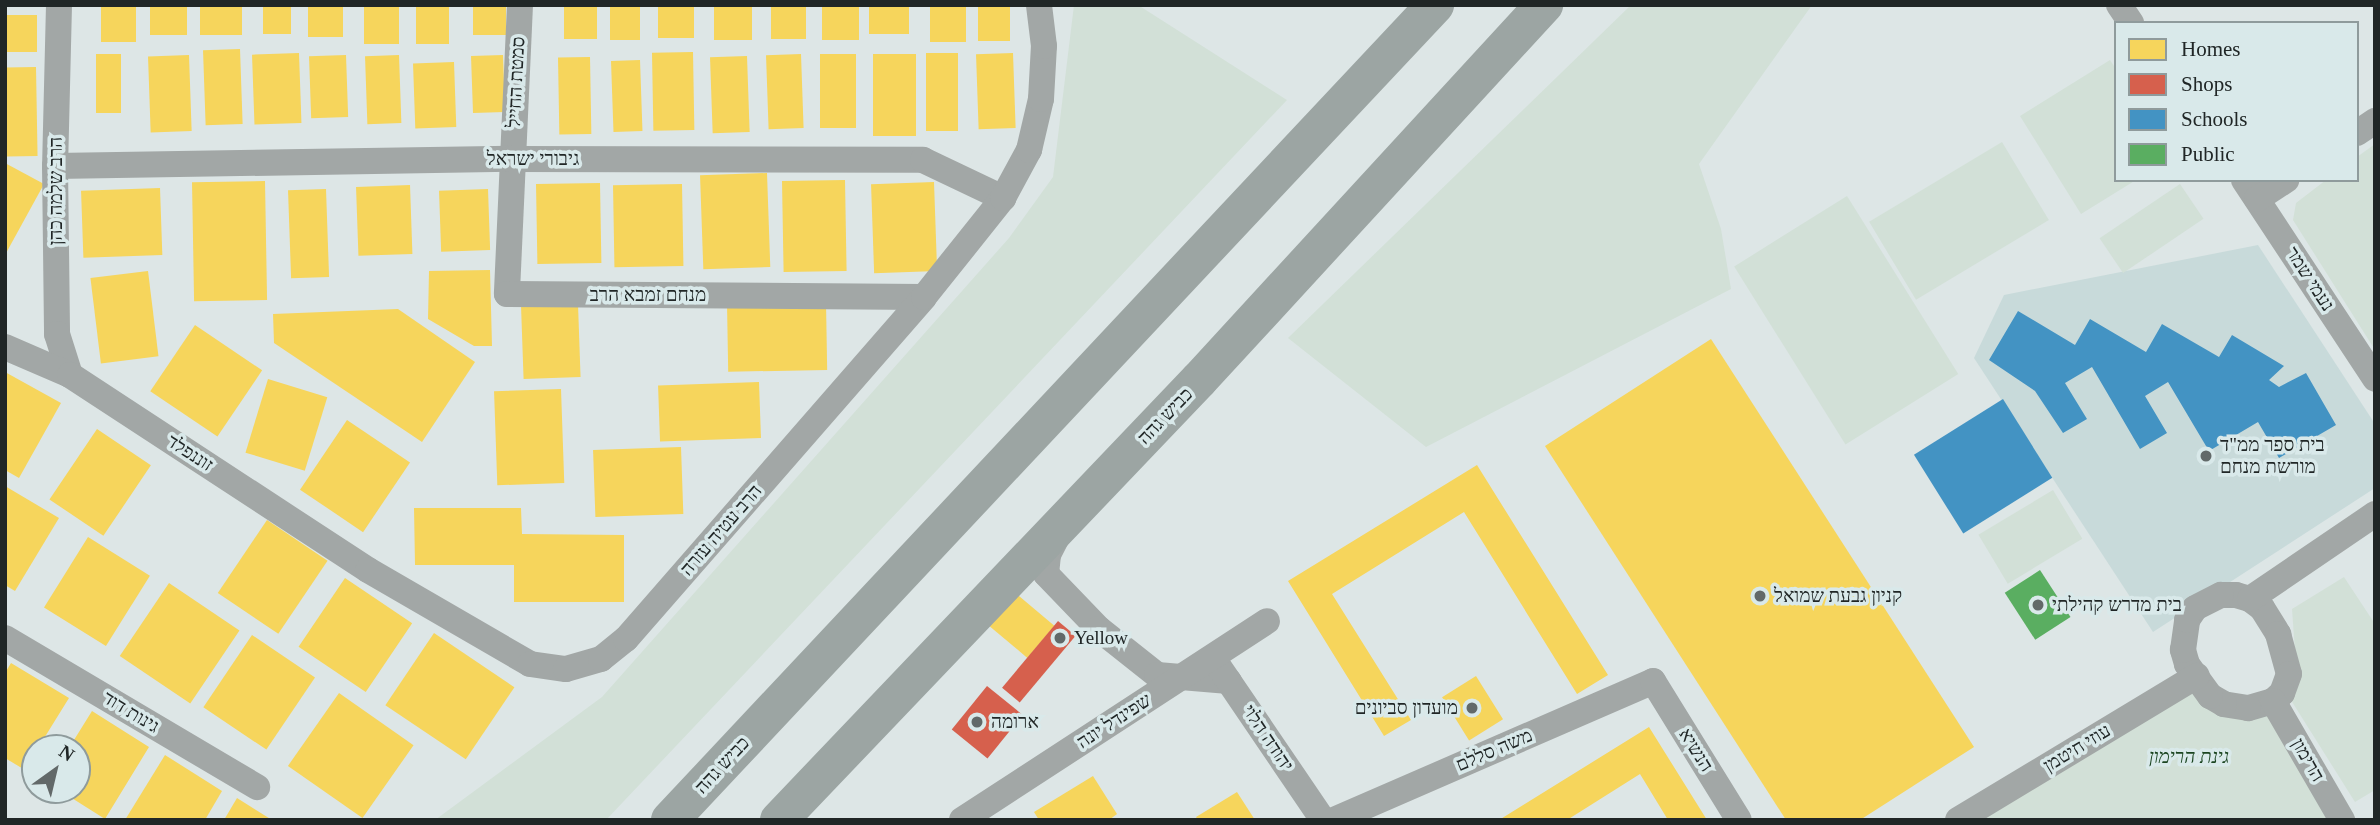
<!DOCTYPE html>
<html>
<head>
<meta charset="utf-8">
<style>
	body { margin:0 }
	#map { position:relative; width:2380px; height:825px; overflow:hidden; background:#dde6e6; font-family:"Times New Roman",Heebo,serif }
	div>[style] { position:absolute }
	.built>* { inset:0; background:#c8dada }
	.green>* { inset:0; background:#d2e0d7; transform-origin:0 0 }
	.homes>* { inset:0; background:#f6d55c; transform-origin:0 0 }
	.shops>* { inset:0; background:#d6604d; transform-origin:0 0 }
	.schools>* { inset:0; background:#4393c3; transform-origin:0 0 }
	.public>* { inset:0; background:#5aae61; transform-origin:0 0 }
	.street>* { height:26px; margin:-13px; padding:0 13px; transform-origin:13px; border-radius:13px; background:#a2a7a6 }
	.highway>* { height:38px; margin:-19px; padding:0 19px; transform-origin:19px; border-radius:19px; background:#9ca5a3 }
	.dots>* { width:19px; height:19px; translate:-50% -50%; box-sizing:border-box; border:4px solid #d9e9ea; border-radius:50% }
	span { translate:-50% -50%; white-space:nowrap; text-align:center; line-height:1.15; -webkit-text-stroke:7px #d9e9ea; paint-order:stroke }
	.street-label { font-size:19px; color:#202626 }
	.poi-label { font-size:19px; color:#202626 }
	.left { translate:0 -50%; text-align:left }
	.right { translate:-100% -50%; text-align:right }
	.park-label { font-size:19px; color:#1b4521; font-style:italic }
	.frame { position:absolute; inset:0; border:7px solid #202626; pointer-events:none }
	.legend { position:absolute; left:2114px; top:21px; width:245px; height:161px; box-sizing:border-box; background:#d9e9ea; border:2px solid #8f9b9c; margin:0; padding:9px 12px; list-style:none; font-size:21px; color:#202626 }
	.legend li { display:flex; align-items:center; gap:14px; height:35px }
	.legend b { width:35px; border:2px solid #8f9b9c }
	.north { position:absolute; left:21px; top:734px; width:70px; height:70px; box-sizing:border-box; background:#d9e9ea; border:2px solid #8f9b9c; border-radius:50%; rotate:34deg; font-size:19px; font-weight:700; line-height:28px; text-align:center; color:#202626 }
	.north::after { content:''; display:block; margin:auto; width:24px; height:32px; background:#626969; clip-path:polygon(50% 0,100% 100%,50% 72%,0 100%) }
</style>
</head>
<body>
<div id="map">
	<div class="built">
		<i style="clip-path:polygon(2258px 245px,2375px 424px,2375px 488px,2153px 632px,1974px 358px,2004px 295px)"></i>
	</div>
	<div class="green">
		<i style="clip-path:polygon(1074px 5px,1138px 5px,1287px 100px,606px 820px,435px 820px,602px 697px,1009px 238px,1053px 177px)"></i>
		<i style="clip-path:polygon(1631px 5px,1812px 5px,1699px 164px,1721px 229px,1731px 289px,1426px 447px,1288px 338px)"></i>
		<i style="clip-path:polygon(2110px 60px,2116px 69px,2116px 180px,2136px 180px,2081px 214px,2020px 116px)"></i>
		<i style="left:2002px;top:142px;width:91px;height:155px;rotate:59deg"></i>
		<i style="clip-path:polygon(2375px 144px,2375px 350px,2293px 220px,2296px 203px,2326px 180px,2357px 180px,2357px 157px)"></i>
		<i style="left:2180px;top:184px;width:42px;height:97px;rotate:56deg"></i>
		<i style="left:1847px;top:196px;width:210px;height:133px;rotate:58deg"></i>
		<i style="left:2053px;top:490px;width:57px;height:87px;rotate:59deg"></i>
		<i style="clip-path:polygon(2344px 577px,2375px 624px,2375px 790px,2355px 802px,2289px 697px,2295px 651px,2292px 609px)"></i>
		<i style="clip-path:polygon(2197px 676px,2223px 704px,2262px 705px,2342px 820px,1958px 820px)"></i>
	</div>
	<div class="homes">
		<i style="left:101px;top:5px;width:35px;height:37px"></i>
		<i style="left:150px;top:5px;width:37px;height:30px"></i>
		<i style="left:200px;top:5px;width:42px;height:30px"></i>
		<i style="left:263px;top:5px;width:28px;height:29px"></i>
		<i style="left:308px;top:5px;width:35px;height:32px"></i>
		<i style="left:364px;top:5px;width:35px;height:39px"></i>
		<i style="left:416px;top:5px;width:33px;height:39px"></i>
		<i style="left:473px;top:5px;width:33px;height:30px"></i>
		<i style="left:564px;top:5px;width:33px;height:34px"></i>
		<i style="left:610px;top:5px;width:30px;height:35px"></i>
		<i style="left:658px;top:5px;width:36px;height:33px"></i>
		<i style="left:714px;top:5px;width:38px;height:35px"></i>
		<i style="left:771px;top:5px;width:35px;height:34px"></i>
		<i style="left:822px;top:5px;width:37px;height:35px"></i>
		<i style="left:869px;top:5px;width:40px;height:29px"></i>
		<i style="left:930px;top:5px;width:36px;height:37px"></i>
		<i style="left:978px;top:5px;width:32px;height:36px"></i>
		<i style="left:5px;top:15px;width:32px;height:37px"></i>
		<i style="left:240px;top:49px;width:75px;height:37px;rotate:88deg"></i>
		<i style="left:693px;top:52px;width:78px;height:41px;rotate:89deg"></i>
		<i style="left:299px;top:53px;width:70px;height:47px;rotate:88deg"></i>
		<i style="left:926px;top:53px;width:32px;height:78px"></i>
		<i style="left:1013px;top:53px;width:75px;height:37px;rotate:88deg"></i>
		<i style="left:96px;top:54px;width:25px;height:59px"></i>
		<i style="left:801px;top:54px;width:74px;height:35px;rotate:88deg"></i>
		<i style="left:820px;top:54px;width:36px;height:74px"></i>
		<i style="left:873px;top:54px;width:43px;height:82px"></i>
		<i style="left:189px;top:55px;width:76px;height:41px;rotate:88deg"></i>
		<i style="left:346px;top:55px;width:62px;height:37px;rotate:88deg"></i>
		<i style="left:399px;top:55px;width:68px;height:34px;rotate:88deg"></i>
		<i style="left:503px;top:55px;width:57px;height:32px;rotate:88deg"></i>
		<i style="left:747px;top:56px;width:76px;height:37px;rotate:88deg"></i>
		<i style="left:590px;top:57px;width:77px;height:32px;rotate:89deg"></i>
		<i style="left:640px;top:60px;width:71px;height:29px;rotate:88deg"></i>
		<i style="left:454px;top:62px;width:65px;height:41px;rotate:88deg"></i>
		<i style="left:36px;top:67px;width:89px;height:31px;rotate:89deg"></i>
		<i style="clip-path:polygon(5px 163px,44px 184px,5px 255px)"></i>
		<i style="left:767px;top:173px;width:94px;height:67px;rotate:88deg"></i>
		<i style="left:845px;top:180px;width:91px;height:63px;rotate:89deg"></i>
		<i style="left:265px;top:181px;width:119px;height:73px;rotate:89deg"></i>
		<i style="left:934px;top:182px;width:89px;height:63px;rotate:88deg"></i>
		<i style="left:600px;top:183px;width:80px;height:64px;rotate:89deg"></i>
		<i style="left:682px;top:184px;width:82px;height:69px;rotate:89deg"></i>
		<i style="left:410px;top:185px;width:69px;height:54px;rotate:88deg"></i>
		<i style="left:160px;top:188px;width:67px;height:79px;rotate:88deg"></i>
		<i style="left:326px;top:189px;width:88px;height:38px;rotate:88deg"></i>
		<i style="left:488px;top:189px;width:61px;height:49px;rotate:88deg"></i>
		<i style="clip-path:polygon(490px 270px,492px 346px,474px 346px,428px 319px,429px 271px)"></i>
		<i style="left:148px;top:271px;width:86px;height:58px;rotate:83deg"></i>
		<i style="left:826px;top:302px;width:68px;height:99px;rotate:89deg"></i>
		<i style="left:578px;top:304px;width:73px;height:57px;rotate:88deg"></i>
		<i style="clip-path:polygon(398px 309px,475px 362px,422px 442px,274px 343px,273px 314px)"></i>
		<i style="left:195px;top:325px;width:81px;height:80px;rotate:34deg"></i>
		<i style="clip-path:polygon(1711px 339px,1974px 747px,1860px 820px,1786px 820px,1545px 446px)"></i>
		<i style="clip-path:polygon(5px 372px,61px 403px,19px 478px,5px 470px)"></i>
		<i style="left:268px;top:379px;width:62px;height:77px;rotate:17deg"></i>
		<i style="left:759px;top:382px;width:56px;height:101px;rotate:88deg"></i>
		<i style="left:561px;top:389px;width:94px;height:67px;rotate:88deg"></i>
		<i style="left:347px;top:420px;width:76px;height:84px;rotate:34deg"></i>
		<i style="left:97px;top:429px;width:65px;height:85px;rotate:34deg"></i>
		<i style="left:681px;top:447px;width:67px;height:88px;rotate:88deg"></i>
		<i style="clip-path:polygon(1477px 465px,1608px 675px,1577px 694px,1464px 512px,1332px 594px,1411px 720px,1384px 736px,1288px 581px)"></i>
		<i style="clip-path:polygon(5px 486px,59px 518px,15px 591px,5px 585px)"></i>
		<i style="clip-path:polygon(414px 508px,521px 508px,522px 534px,624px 535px,624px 602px,514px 602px,514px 565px,415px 565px)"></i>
		<i style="left:267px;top:520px;width:73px;height:88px;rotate:34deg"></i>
		<i style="left:88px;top:537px;width:73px;height:83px;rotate:32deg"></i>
		<i style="left:345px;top:578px;width:81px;height:83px;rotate:34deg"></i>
		<i style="left:169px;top:583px;width:85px;height:88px;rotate:34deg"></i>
		<i style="left:1013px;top:591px;width:54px;height:42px;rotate:40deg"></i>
		<i style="left:434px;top:633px;width:97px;height:87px;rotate:34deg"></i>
		<i style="left:252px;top:635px;width:76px;height:87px;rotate:34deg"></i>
		<i style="clip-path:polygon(11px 663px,69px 698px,38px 748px,35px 748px,25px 770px,5px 758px,5px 673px)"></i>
		<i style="left:1476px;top:676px;width:51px;height:40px;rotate:58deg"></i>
		<i style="left:339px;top:693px;width:91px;height:89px;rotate:35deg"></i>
		<i style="clip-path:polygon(92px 711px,149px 747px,105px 819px,59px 790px,77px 790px,77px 748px,69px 748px)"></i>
		<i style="clip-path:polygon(1649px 727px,1707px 820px,1668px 820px,1640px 774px,1567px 820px,1499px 820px)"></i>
		<i style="clip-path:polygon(165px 755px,222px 791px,205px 820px,125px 820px)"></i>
		<i style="clip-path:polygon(1093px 776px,1117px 814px,1109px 820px,1039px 820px,1034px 812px)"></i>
		<i style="clip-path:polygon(1237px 792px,1255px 820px,1198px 820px,1196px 817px)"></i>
		<i style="clip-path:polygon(237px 798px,272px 820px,224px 820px)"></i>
	</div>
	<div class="shops">
		<i style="left:1058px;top:621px;width:23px;height:87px;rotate:40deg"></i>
		<i style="left:987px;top:686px;width:46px;height:56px;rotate:39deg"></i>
	</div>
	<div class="schools">
		<i style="clip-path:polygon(2018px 311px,2075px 345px,2090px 319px,2146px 352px,2162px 324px,2219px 357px,2232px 335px,2284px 366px,2269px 380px,2279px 387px,2306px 373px,2336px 425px,2279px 458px,2258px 422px,2209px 451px,2168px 382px,2145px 396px,2167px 433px,2140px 449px,2092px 367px,2065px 383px,2087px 419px,2063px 433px,2035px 391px,1989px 360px)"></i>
		<i style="left:2003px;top:399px;width:93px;height:105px;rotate:58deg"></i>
	</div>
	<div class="public">
		<i style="left:2040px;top:570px;width:56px;height:42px;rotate:57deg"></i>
	</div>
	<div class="street">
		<i style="left:59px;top:5px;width:161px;rotate:91.4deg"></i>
		<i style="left:55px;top:166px;width:168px;rotate:89.3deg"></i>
		<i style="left:57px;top:334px;width:43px;rotate:72.4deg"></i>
		<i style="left:520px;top:5px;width:289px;rotate:92.6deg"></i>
		<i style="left:507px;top:294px;width:417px;rotate:0.4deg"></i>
		<i style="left:2119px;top:5px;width:22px;rotate:56deg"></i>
		<i style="left:2357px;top:133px;width:22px;rotate:-34deg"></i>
		<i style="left:55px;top:166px;width:456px;rotate:-0.9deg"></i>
		<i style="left:511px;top:159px;width:412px;rotate:0.1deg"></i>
		<i style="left:923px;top:160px;width:89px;rotate:25.4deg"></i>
		<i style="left:2244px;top:180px;width:238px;rotate:56.6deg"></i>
		<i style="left:2257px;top:199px;width:35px;rotate:-33deg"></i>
		<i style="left:5px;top:347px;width:71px;rotate:23.3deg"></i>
		<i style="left:70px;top:375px;width:356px;rotate:33.2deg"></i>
		<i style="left:368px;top:570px;width:187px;rotate:30.1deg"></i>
		<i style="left:530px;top:664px;width:36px;rotate:8deg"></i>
		<i style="left:566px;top:669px;width:36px;rotate:-16deg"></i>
		<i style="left:601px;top:659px;width:32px;rotate:-39deg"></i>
		<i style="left:626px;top:639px;width:454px;rotate:-48.9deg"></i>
		<i style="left:924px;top:297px;width:127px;rotate:-51.4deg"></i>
		<i style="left:1003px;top:198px;width:55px;rotate:-61.6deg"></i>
		<i style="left:1029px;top:150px;width:52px;rotate:-76.8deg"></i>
		<i style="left:1041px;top:99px;width:53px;rotate:-86.8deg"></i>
		<i style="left:1044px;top:46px;width:41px;rotate:-97deg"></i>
		<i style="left:1057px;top:537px;width:20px;rotate:117deg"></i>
		<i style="left:1048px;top:555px;width:19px;rotate:96deg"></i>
		<i style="left:1046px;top:574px;width:76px;rotate:46.1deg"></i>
		<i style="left:1099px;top:629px;width:74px;rotate:38.4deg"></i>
		<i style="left:1157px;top:675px;width:72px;rotate:4.8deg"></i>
		<i style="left:2221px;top:595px;width:15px"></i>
		<i style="left:2236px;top:595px;width:15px;rotate:16deg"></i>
		<i style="left:2250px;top:599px;width:15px;rotate:37deg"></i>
		<i style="left:2262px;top:608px;width:31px;rotate:58deg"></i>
		<i style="left:2278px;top:634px;width:41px;rotate:74.6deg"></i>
		<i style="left:2289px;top:674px;width:20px;rotate:110deg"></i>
		<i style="left:2282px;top:693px;width:12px;rotate:138deg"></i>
		<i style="left:2273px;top:701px;width:26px;rotate:164deg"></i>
		<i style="left:2248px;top:708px;width:24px;rotate:-171deg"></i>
		<i style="left:2224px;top:704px;width:16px;rotate:-150deg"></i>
		<i style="left:2210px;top:696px;width:39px;rotate:-126deg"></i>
		<i style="left:2187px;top:664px;width:15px;rotate:-106deg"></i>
		<i style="left:2183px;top:650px;width:30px;rotate:-82deg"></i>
		<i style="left:2187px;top:620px;width:14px;rotate:-56deg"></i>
		<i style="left:2195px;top:608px;width:29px;rotate:-27deg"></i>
		<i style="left:2250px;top:599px;width:151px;rotate:-34.2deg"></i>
		<i style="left:5px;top:638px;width:293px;rotate:30.6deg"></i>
		<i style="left:1219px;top:667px;width:185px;rotate:55.8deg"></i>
		<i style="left:2273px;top:701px;width:138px;rotate:59.9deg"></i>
		<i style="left:962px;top:820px;width:364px;rotate:-33.1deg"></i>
		<i style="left:1334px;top:820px;width:348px;rotate:-23.5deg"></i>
		<i style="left:1653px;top:681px;width:163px;rotate:58.3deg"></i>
		<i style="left:1958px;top:820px;width:279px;rotate:-31.1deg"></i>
	</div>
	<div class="highway">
		<i style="left:670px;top:820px;width:1118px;rotate:-46.81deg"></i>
		<i style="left:779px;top:820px;width:608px;rotate:-46.33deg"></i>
		<i style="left:1199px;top:380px;width:510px;rotate:-47.39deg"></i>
	</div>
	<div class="dots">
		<i style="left:2206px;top:456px;background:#626969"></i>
		<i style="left:1760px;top:596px;background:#626969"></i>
		<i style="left:2038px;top:605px;background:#626969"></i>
		<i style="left:1060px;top:638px;background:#626969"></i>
		<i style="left:1472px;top:708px;background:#626969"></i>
		<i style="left:977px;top:722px;background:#626969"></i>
	</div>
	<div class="street-label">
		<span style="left:516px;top:82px;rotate:-87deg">סמטת החייל</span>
		<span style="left:533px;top:159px">גיבורי ישראל</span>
		<span style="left:56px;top:191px;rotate:-90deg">הרב שלמה כהן</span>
		<span style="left:2310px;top:279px;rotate:57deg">נעמי שמר</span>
		<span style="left:648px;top:295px">מנחם זמבא הרב</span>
		<span style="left:1165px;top:416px;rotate:-46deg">כביש גהה</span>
		<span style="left:190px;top:453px;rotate:33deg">זוננפלד</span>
		<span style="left:721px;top:530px;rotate:-49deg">הרב עטיה עזרה</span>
		<span style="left:131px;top:712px;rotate:31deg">גינות דוד</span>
		<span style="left:1114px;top:721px;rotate:-33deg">שפינדל יונה</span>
		<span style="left:1268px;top:738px;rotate:56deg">יהודה הלוי</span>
		<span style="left:2077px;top:748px;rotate:-31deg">עוזי חיטמן</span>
		<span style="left:1494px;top:750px;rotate:-23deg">משה סללם</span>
		<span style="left:1696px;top:750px;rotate:58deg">הנשיא</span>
		<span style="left:2308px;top:760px;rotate:60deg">הרימון</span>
		<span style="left:722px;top:765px;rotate:-47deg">כביש גהה</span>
	</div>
	<div class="poi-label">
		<span class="left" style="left:2220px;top:456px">בית ספר ממ"ד<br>מורשת מנחם</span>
		<span class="left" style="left:1774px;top:596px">קניון גבעת שמואל</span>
		<span class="left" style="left:2052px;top:605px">בית מדרש קהילתי</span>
		<span class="left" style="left:1074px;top:638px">Yellow</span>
		<span class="right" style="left:1458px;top:708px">מועדון סביונים</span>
		<span class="left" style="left:991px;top:722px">ארומה</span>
	</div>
	<div class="park-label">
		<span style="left:2189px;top:757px">גינת הרימון</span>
	</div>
	<div class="frame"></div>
	<ul class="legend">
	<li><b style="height:19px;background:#f6d55c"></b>Homes</li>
	<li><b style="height:19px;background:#d6604d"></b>Shops</li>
	<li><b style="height:19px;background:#4393c3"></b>Schools</li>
	<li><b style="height:19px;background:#5aae61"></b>Public</li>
	</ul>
	<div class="north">N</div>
</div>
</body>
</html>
